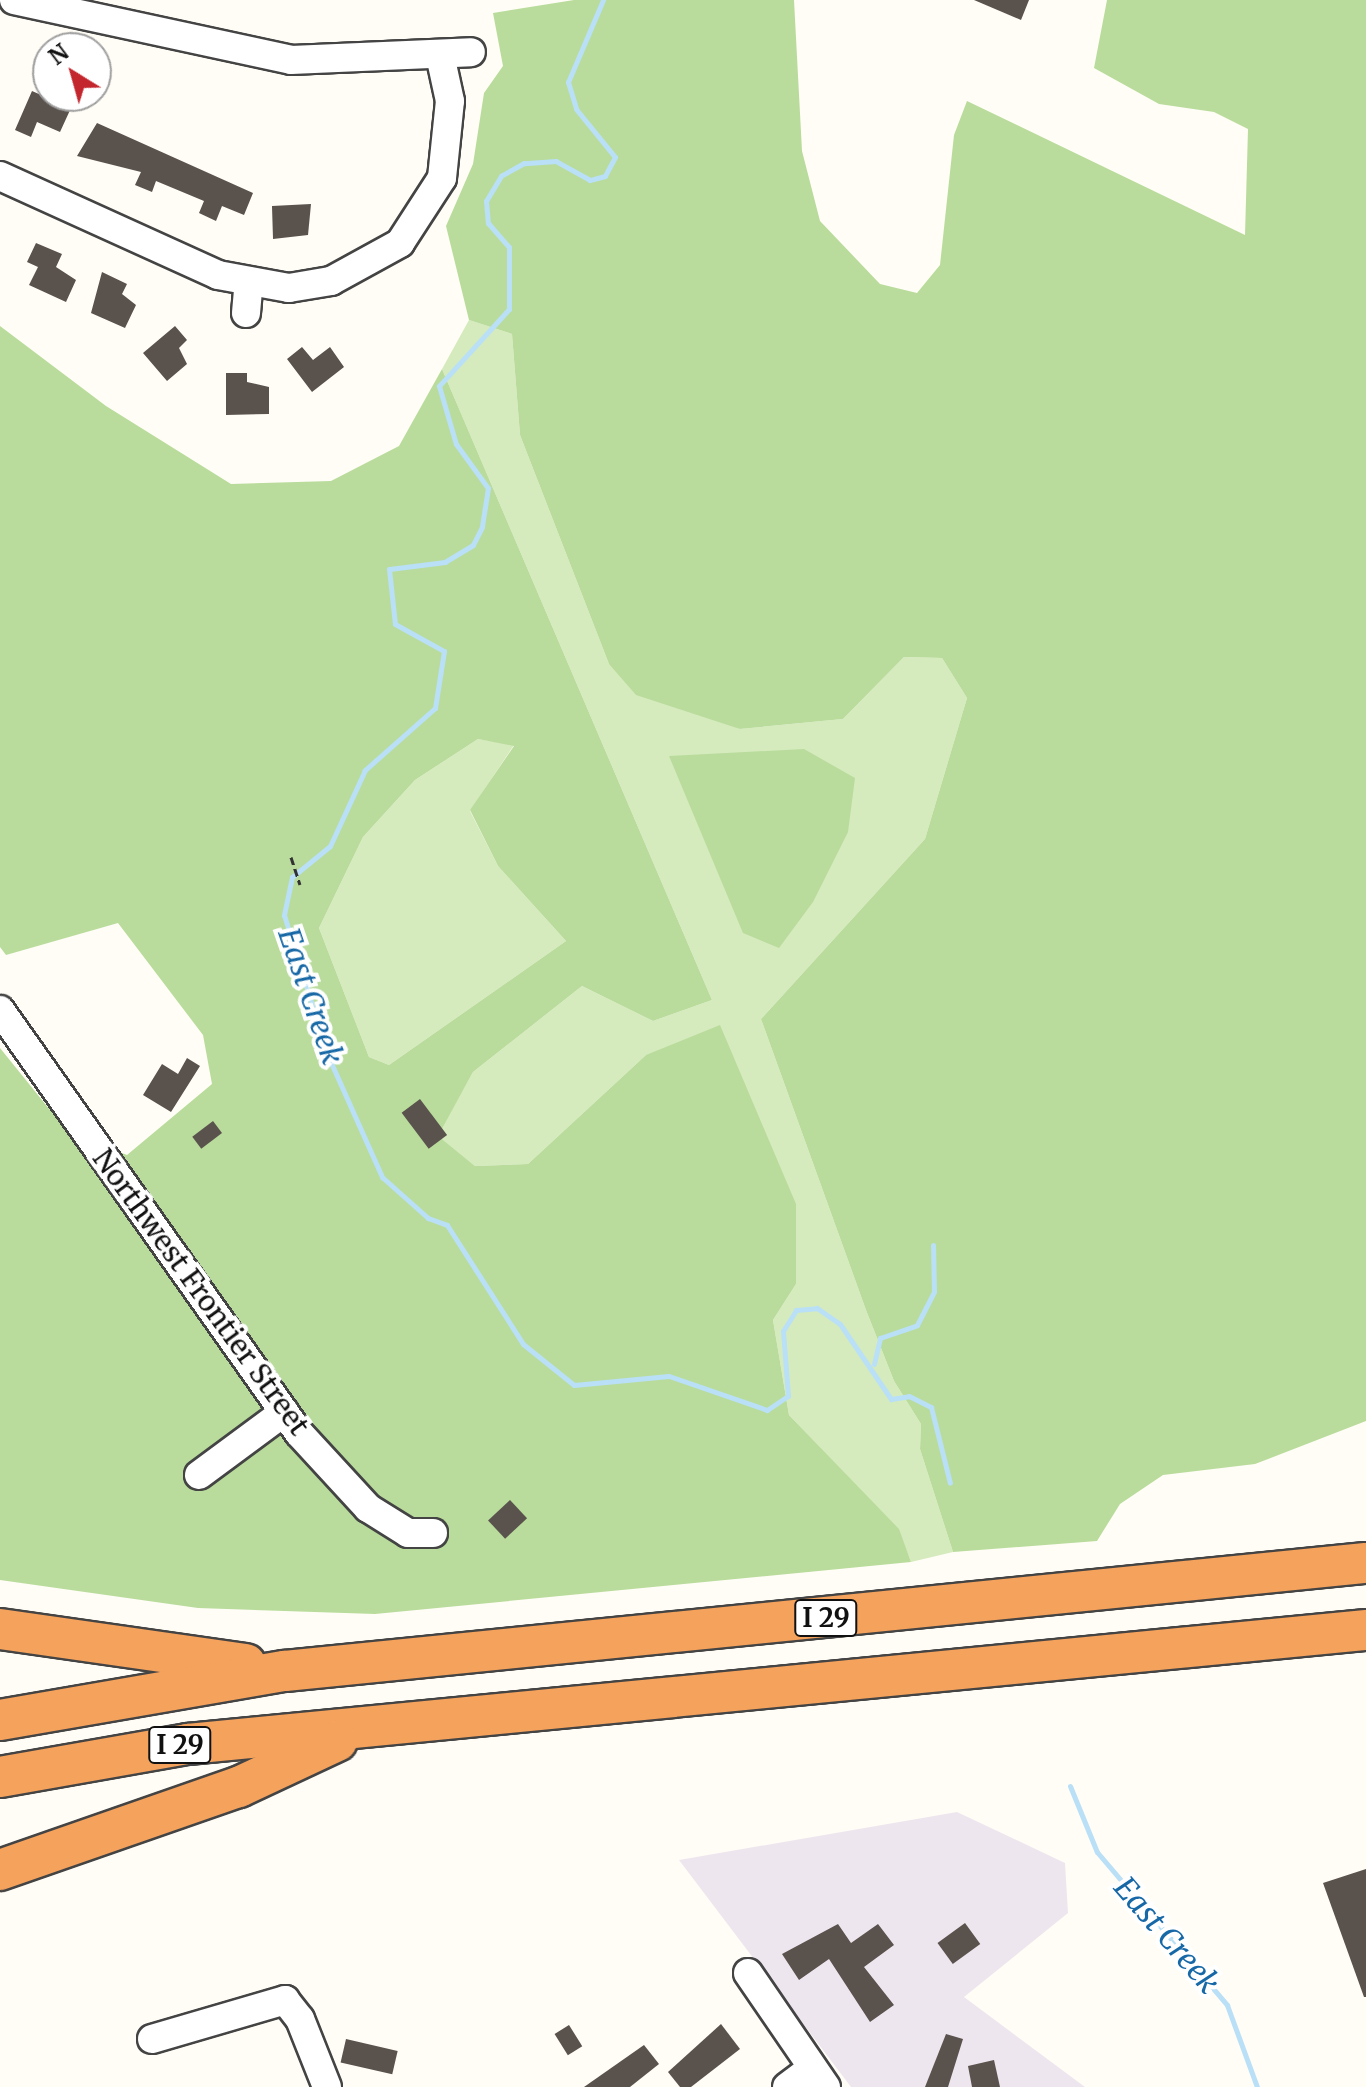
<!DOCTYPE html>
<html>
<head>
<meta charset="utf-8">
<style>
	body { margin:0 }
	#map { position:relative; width:1366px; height:2087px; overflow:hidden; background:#fffdf5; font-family:Merriweather,serif }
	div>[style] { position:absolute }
	.industrial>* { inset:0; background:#eee6ef }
	.green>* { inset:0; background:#d5ebbd }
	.forest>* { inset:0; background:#b9dc9c }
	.stream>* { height:5px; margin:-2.5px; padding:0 2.5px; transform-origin:2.5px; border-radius:2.5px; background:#b9e0f7 }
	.building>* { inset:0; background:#5a524d; transform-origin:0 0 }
	.path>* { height:3px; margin-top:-1.5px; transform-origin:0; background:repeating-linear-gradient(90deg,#333 0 8px,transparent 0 12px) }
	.roads { filter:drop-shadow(2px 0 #444) drop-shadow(-2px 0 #444) drop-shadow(0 2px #444) drop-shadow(0 -2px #444) }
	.minor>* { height:28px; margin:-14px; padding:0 14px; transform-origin:14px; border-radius:14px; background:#fff }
	.highway>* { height:40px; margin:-20px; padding:0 20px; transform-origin:20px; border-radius:20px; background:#f5a25d }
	span { translate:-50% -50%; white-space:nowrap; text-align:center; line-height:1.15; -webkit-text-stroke:8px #fff; paint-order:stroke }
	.shield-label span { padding:2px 6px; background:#fff; border:2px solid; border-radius:6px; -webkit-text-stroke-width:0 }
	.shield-label { font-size:26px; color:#111; font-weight:700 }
	.street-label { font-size:28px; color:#111 }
	.water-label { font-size:30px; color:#1768a6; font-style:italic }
	.north { position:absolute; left:32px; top:32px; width:80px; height:80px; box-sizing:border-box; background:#fff; border:2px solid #a0a0a0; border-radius:50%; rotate:323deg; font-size:22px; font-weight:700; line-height:32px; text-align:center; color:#111 }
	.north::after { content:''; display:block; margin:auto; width:28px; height:36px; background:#c4262e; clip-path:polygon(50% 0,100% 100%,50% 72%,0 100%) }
</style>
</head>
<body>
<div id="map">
	<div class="industrial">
		<i style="clip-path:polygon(957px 1812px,1065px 1863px,1068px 1913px,964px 1997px,1085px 2087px,851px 2087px,679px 1860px)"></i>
	</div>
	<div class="green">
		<i style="clip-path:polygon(469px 320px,512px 334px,520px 435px,609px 664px,740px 729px,843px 719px,904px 657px,942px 658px,967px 698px,925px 839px,761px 1019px,866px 1310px,894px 1381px,921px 1424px,920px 1449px,953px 1552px,911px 1562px,898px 1529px,789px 1415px,773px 1320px,796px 1284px,646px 1055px,528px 1164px,475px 1166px,437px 1136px,473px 1072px,582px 986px,653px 1021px,712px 1000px,442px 369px)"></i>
		<i style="clip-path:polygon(478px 739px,514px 745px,470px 811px,498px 866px,566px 941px,389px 1065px,369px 1057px,319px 928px,363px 837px,415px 780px)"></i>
	</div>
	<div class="forest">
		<i style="clip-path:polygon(574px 0,794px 0,802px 151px,820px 221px,880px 284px,917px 293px,940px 265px,954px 135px,967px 101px,1245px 235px,1248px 129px,1214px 112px,1159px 104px,1094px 68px,1107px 0,1366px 0,1366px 1421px,1255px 1464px,1163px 1475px,1120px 1504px,1097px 1541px,953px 1552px,920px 1449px,921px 1424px,894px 1381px,866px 1310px,761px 1019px,925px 839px,967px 698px,942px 658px,904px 657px,843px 719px,740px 729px,636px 695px,609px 664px,520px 435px,512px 334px,469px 320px,446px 226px,473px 164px,484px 93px,503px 66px,493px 13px)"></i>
		<i style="clip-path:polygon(evenodd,0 326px,106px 406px,231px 484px,331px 481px,399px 446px,442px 369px,712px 1000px,653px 1021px,582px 986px,473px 1072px,438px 1136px,475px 1166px,528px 1164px,646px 1055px,720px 1025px,796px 1204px,796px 1284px,773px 1320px,789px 1415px,899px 1529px,911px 1562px,375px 1614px,198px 1608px,0 1580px,0 1048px,67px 1131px,127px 1155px,212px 1084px,203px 1035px,118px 923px,6px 955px,0 947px,0 326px,478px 739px,514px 746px,470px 810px,498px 866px,566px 941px,389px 1065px,369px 1057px,319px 928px,363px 837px,415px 780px,478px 739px)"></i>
		<i style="clip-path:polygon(804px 749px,855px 778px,848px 832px,813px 902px,779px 948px,743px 933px,669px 756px)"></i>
	</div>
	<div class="stream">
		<i style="left:603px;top:0;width:89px;rotate:113.1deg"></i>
		<i style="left:568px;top:82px;width:28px;rotate:73deg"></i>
		<i style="left:576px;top:109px;width:62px;rotate:50.9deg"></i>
		<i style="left:615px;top:157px;width:21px;rotate:118deg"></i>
		<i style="left:605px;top:176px;width:16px;rotate:165deg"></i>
		<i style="left:590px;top:180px;width:39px;rotate:-151deg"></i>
		<i style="left:556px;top:161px;width:32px;rotate:176deg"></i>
		<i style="left:524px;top:163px;width:26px;rotate:151deg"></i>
		<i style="left:501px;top:176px;width:29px;rotate:121deg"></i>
		<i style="left:486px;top:201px;width:22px;rotate:85deg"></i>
		<i style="left:488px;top:223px;width:32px;rotate:49deg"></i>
		<i style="left:509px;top:247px;width:62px;rotate:90deg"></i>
		<i style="left:509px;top:309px;width:104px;rotate:132.3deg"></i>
		<i style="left:439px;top:386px;width:60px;rotate:73.7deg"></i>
		<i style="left:456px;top:444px;width:54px;rotate:54deg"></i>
		<i style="left:488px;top:488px;width:39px;rotate:99deg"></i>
		<i style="left:482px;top:527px;width:20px;rotate:117deg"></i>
		<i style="left:473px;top:545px;width:33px;rotate:149deg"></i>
		<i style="left:445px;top:562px;width:56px;rotate:172.9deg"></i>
		<i style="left:389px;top:569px;width:55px;rotate:83.8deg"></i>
		<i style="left:395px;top:624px;width:56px;rotate:28.9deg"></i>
		<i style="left:444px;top:651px;width:58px;rotate:99deg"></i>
		<i style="left:435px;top:708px;width:94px;rotate:138.5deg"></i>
		<i style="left:365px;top:770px;width:84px;rotate:114.7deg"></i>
		<i style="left:330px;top:846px;width:49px;rotate:140.8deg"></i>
		<i style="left:292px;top:877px;width:39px;rotate:102deg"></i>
		<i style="left:284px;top:915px;width:148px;rotate:72.7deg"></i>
		<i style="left:328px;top:1056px;width:133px;rotate:65.9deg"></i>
		<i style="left:382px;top:1177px;width:62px;rotate:41.7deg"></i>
		<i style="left:428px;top:1218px;width:20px;rotate:20deg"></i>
		<i style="left:447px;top:1225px;width:141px;rotate:57.4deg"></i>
		<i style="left:523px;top:1344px;width:65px;rotate:38.8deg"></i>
		<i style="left:574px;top:1385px;width:95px;rotate:-5.4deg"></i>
		<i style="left:669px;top:1376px;width:104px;rotate:19.1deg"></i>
		<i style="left:767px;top:1410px;width:25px;rotate:-34deg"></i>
		<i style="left:788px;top:1396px;width:65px;rotate:-94.4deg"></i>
		<i style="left:783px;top:1331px;width:25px;rotate:-58deg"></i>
		<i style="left:796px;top:1310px;width:21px;rotate:-5deg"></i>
		<i style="left:817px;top:1308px;width:28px;rotate:35deg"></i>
		<i style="left:840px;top:1324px;width:91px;rotate:55.8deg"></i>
		<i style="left:891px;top:1399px;width:18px;rotate:-9deg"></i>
		<i style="left:909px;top:1396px;width:25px;rotate:27deg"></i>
		<i style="left:931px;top:1407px;width:78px;rotate:76deg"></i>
		<i style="left:874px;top:1364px;width:27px;rotate:-77deg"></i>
		<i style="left:880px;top:1338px;width:39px;rotate:-19deg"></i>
		<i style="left:917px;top:1325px;width:37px;rotate:-63deg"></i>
		<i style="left:934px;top:1292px;width:47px;rotate:-91.2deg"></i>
		<i style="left:1070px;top:1786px;width:71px;rotate:67.8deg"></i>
		<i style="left:1097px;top:1852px;width:201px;rotate:49.6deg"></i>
		<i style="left:1227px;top:2005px;width:87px;rotate:69.9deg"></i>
	</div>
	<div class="building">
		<i style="clip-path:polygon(974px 0,1029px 0,1021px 20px)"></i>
		<i style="clip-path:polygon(32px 91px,71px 108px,60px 132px,37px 122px,31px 137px,15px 130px)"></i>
		<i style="clip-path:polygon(97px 123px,253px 193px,244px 215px,222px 206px,216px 221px,199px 213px,204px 201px,156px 181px,152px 192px,135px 185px,141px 172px,77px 156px)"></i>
		<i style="clip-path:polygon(311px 204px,308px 235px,273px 239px,272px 206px)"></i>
		<i style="clip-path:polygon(36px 243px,62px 254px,56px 267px,76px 280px,66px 302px,29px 285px,38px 267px,27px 262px)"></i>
		<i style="clip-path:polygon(102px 272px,127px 284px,122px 294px,136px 305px,125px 328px,91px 313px)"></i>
		<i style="clip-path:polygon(175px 326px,187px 340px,179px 348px,187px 364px,167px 381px,143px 353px)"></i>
		<i style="clip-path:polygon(302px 347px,313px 360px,330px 347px,344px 367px,312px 392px,287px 359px)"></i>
		<i style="clip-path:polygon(226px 373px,247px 373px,247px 382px,269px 387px,269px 414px,226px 415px)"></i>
		<i style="clip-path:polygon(187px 1058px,200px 1066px,171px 1112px,143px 1095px,162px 1064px,178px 1074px)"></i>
		<i style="left:420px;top:1099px;width:45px;height:23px;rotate:53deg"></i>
		<i style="left:213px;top:1121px;width:15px;height:26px;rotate:53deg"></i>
		<i style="left:510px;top:1500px;width:25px;height:30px;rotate:47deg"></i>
		<i style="clip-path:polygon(1366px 1869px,1366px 1997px,1364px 1997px,1323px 1883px)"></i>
		<i style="left:965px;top:1923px;width:26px;height:34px;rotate:54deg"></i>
		<i style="clip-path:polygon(838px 1924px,851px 1943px,878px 1924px,894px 1945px,864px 1967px,894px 2005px,870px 2022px,829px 1959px,799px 1980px,782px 1954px)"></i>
		<i style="clip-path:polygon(721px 2024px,740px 2049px,691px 2087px,680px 2087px,668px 2072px)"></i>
		<i style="left:569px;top:2025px;width:25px;height:17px;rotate:58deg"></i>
		<i style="clip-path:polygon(946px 2034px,963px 2039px,948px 2087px,925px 2087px)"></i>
		<i style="left:346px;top:2039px;width:53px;height:24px;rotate:13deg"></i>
		<i style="clip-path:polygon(644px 2045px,659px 2064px,630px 2087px,584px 2087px)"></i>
		<i style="clip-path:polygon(994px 2060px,1000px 2087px,972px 2087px,968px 2066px)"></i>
	</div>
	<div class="path">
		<i style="left:291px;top:857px;width:29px;rotate:72deg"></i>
	</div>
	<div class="roads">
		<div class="minor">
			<i style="left:14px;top:0;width:283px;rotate:12.2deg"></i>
			<i style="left:291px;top:60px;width:180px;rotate:-2.5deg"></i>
			<i style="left:0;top:176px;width:239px;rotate:24.4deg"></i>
			<i style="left:218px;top:275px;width:72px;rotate:10.4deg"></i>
			<i style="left:289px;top:288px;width:43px;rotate:-9.5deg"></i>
			<i style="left:331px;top:281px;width:79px;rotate:-28.8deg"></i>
			<i style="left:400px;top:243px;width:77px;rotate:-57.1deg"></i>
			<i style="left:442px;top:178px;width:77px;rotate:-84.1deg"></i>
			<i style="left:450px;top:101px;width:47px;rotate:-102.3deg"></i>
			<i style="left:246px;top:313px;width:32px;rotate:-85deg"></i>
			<i style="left:0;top:1010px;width:518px;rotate:54.75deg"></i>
			<i style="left:299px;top:1433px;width:102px;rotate:47.4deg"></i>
			<i style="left:368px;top:1508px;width:47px;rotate:32deg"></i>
			<i style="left:408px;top:1533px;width:25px"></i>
			<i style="left:199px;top:1475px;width:106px;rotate:-36.5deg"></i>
			<i style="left:748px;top:1973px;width:138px;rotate:55.6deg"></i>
			<i style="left:152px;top:2039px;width:139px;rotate:-16.3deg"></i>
			<i style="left:285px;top:2000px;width:24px;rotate:52deg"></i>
			<i style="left:300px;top:2019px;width:73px;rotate:68.3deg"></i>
			<i style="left:787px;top:2087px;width:31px;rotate:-37deg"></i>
		</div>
		<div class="highway">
			<i style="left:0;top:1629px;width:248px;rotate:8.1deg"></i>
			<i style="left:0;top:1720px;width:289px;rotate:-9.8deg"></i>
			<i style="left:285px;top:1671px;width:1086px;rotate:-5.71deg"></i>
			<i style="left:0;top:1777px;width:191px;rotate:-10deg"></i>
			<i style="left:188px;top:1744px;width:1184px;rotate:-5.53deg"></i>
			<i style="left:0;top:1870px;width:253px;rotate:-19.2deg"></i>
			<i style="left:239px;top:1787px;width:108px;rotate:-25.1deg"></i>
		</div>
	</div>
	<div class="shield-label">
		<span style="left:826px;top:1618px">I 29</span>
		<span style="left:180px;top:1745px">I 29</span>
	</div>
	<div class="street-label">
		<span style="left:201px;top:1292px;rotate:54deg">Northwest Frontier Street</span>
	</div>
	<div class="water-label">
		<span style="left:311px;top:996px;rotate:71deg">East Creek</span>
		<span style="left:1167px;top:1935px;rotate:49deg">East Creek</span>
	</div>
	<div class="north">N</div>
</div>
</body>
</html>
